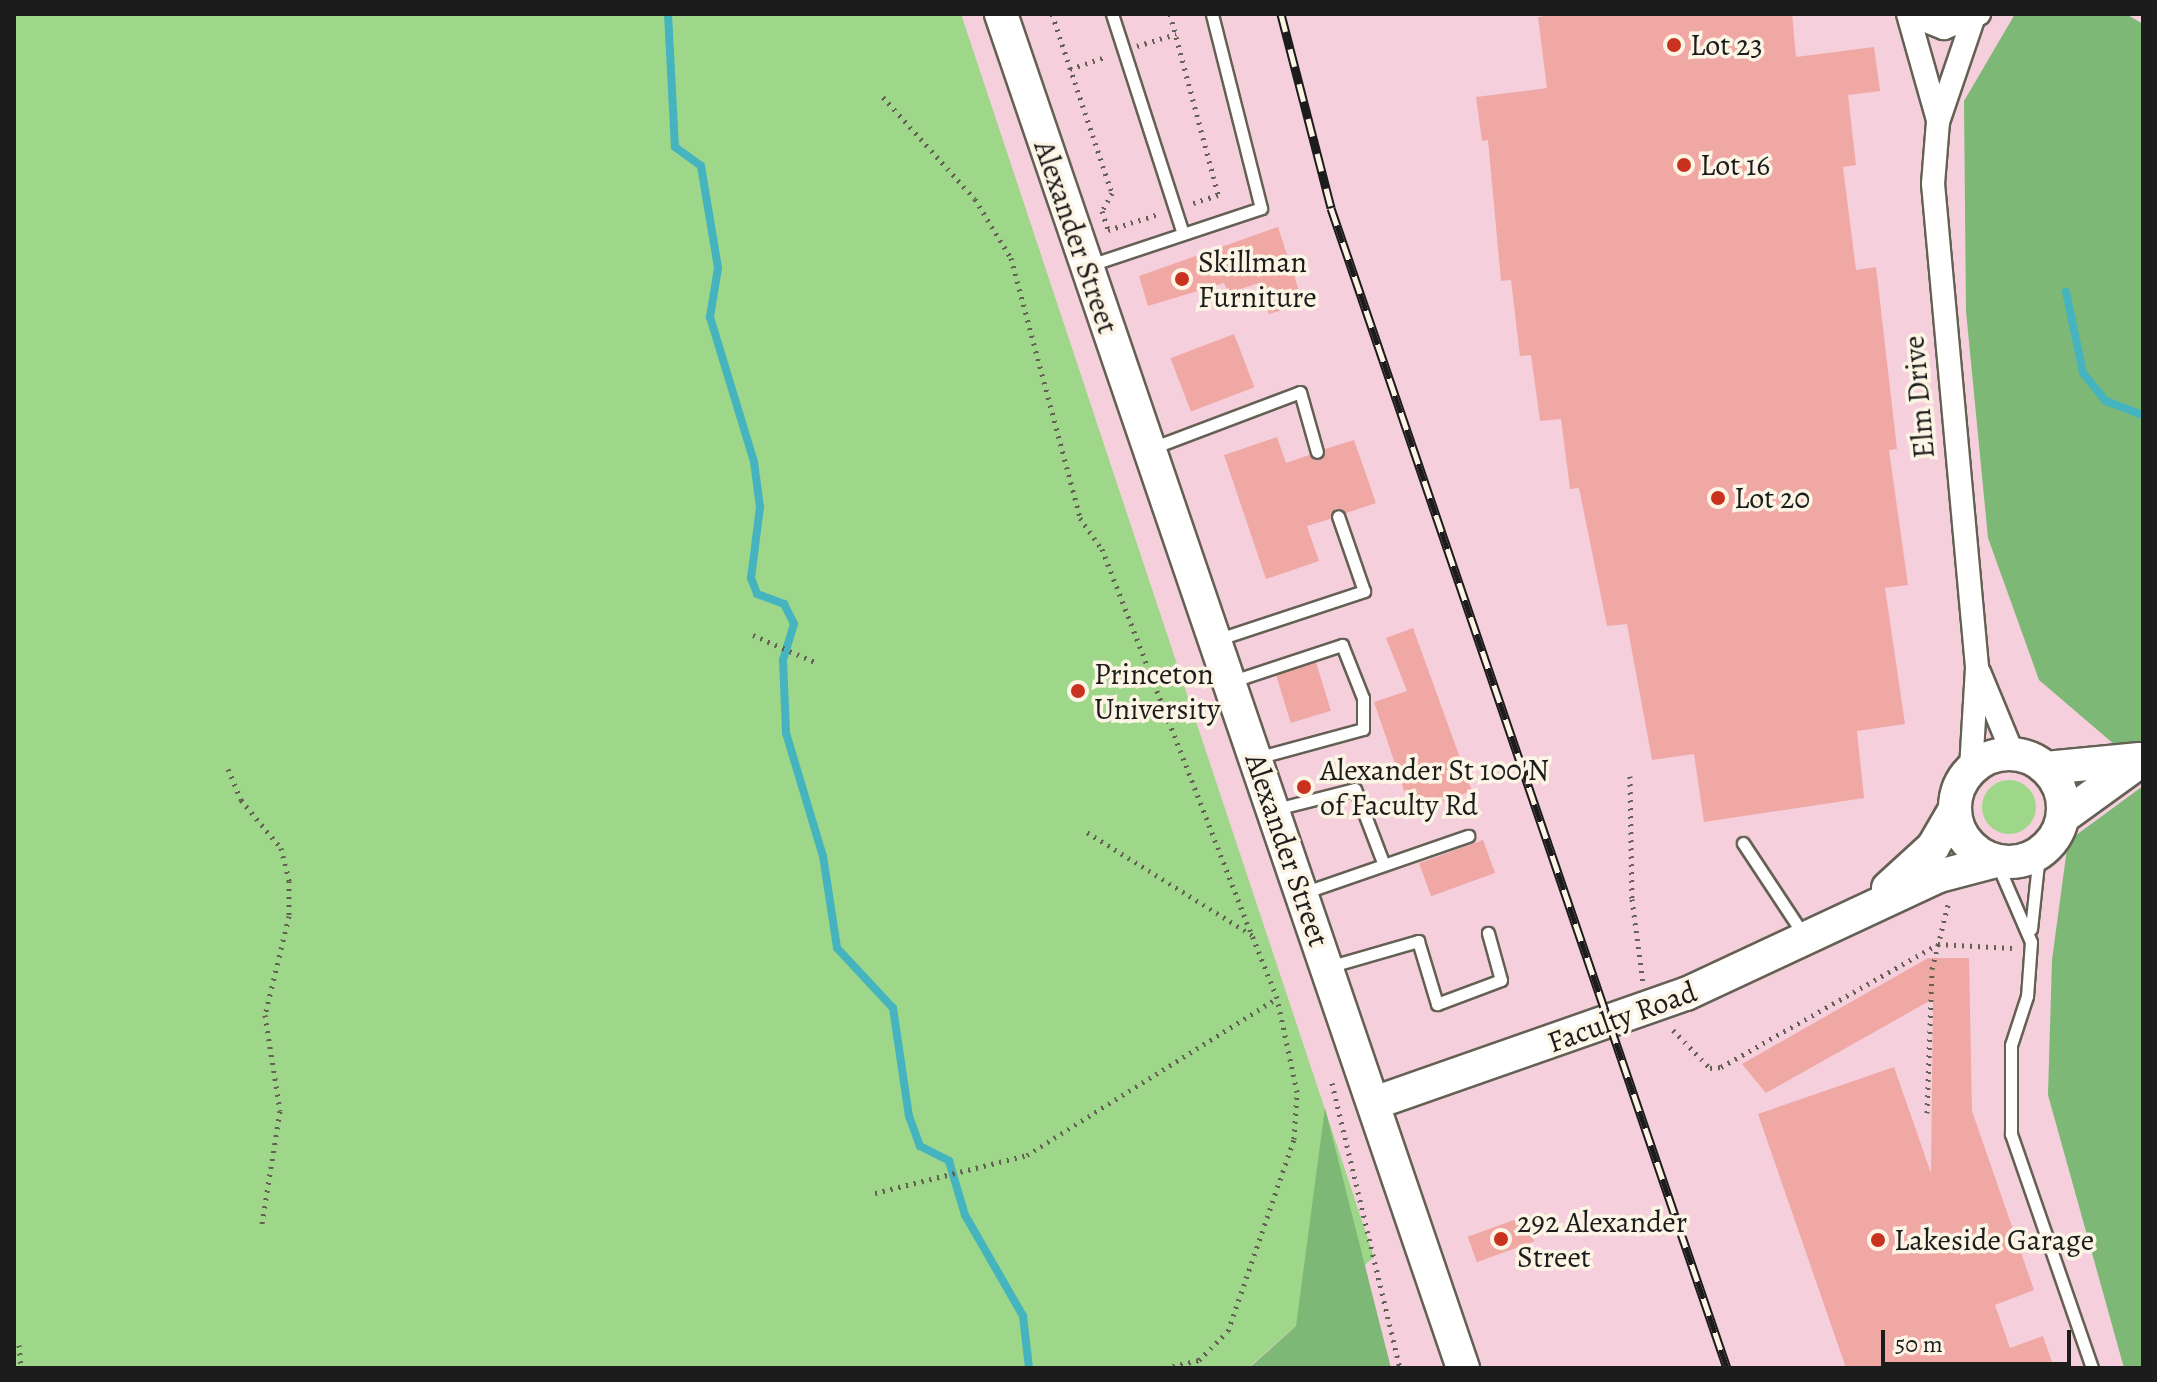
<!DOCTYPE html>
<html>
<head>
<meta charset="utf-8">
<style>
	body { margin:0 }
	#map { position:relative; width:2157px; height:1382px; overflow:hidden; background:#ebdfbb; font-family:Alegreya,serif }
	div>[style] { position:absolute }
	.built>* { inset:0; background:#f5cfdb; transform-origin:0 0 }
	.green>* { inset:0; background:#9ed78a }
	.round { border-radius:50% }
	.forest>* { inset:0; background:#7eb876 }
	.stream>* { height:8px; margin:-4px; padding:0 4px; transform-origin:4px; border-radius:4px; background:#45b4bf }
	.building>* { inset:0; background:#f0a8a5; transform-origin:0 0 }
	.path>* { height:5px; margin-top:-2.5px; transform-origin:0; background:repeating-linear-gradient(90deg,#646054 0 2px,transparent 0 8px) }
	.roads { filter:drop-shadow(2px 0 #646054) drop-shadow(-2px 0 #646054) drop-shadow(0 2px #646054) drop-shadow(0 -2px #646054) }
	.lane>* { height:11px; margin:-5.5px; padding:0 5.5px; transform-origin:5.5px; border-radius:5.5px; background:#fff }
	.street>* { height:22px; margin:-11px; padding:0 11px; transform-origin:11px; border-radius:11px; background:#fff }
	.secondary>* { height:32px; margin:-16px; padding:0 16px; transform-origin:16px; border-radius:16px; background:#fff }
	.secondary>.ring { margin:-16px; padding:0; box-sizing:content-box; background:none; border:32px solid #fff; border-radius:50% }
	.rail>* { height:9px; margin-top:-4.5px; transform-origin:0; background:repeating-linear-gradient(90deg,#fcf5e5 0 18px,#1c1c1c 0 36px); box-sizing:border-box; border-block:2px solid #1c1c1c }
	.dots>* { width:22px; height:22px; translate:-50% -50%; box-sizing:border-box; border:4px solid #fcf5e5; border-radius:50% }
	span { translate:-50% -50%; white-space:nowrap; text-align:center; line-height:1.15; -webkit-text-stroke:7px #fcf5e5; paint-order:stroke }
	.poi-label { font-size:30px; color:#1c1c1c }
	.left { translate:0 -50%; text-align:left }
	.street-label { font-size:30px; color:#1c1c1c }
	.frame { position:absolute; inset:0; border:16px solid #1c1c1c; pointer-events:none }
	.scale { position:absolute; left:1881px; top:1330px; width:190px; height:36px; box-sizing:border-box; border:4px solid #1c1c1c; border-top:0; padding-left:10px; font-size:24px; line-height:28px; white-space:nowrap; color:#1c1c1c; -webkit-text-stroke:6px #fcf5e5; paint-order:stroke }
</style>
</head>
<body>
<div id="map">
	<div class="built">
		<i style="left:14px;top:14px;width:2129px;height:1354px"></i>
	</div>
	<div class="green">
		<i style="clip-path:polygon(14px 14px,961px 14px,1374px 1257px,1248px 1368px,14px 1368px)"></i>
		<i class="round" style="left:1982px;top:780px;width:54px;height:54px"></i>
	</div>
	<div class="forest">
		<i style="clip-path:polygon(2015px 14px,2126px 14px,2143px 24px,2143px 747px,2115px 745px,2039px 680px,1988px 538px,1966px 311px,1964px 101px)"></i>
		<i style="clip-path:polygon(2143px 786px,2143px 1368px,2124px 1368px,2048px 1095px,2052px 960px,2068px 841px)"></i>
		<i style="clip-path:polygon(1325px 1108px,1391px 1368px,1249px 1368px,1296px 1326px)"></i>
	</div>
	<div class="stream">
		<i style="left:668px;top:14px;width:133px;rotate:87deg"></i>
		<i style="left:675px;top:147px;width:32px;rotate:36deg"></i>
		<i style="left:701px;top:166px;width:103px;rotate:80.5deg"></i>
		<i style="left:718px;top:268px;width:50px;rotate:99.3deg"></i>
		<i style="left:710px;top:317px;width:152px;rotate:73.1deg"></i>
		<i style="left:754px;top:462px;width:45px;rotate:82.4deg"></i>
		<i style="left:760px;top:507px;width:72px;rotate:97.2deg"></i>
		<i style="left:751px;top:578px;width:17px;rotate:69deg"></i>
		<i style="left:757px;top:594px;width:29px;rotate:20deg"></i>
		<i style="left:784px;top:604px;width:22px;rotate:63deg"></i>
		<i style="left:794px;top:624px;width:38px;rotate:107deg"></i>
		<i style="left:783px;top:660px;width:73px;rotate:87.6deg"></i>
		<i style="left:786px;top:733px;width:128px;rotate:73.3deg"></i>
		<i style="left:823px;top:856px;width:93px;rotate:81.3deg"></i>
		<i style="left:837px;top:948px;width:82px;rotate:47deg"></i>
		<i style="left:893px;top:1008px;width:109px;rotate:81.6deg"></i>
		<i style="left:909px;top:1116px;width:32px;rotate:70deg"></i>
		<i style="left:920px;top:1146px;width:33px;rotate:27deg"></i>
		<i style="left:949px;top:1161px;width:56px;rotate:73.5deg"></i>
		<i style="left:965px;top:1215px;width:116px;rotate:60.1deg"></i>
		<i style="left:1023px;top:1316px;width:52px;rotate:83.4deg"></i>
		<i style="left:2066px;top:292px;width:83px;rotate:78.1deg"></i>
		<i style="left:2083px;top:373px;width:36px;rotate:51deg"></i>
		<i style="left:2106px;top:401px;width:40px;rotate:21deg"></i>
	</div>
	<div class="building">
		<i style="clip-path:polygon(1565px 14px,1792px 14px,1796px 57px,1874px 47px,1880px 91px,1848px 95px,1856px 165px,1843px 167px,1856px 270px,1876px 267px,1897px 449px,1889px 450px,1908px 585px,1885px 588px,1905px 724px,1857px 731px,1864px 798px,1704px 822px,1694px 754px,1652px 760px,1627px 624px,1607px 626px,1579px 488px,1570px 489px,1561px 419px,1540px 421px,1531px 355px,1520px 356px,1511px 280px,1501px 281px,1488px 140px,1482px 141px,1476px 97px,1547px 88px,1538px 17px)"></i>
		<i style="clip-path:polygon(1278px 227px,1303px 303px,1269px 314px,1259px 283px,1228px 293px,1224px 283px,1148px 306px,1139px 276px)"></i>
		<i style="left:1234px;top:334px;width:57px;height:68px;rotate:69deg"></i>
		<i style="clip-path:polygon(1277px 437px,1286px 463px,1309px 455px,1320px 460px,1325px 449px,1354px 440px,1376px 503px,1346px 513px,1336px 508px,1330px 519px,1307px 526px,1319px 561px,1266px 579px,1224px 455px)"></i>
		<i style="clip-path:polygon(1413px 628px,1472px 791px,1420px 809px,1417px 799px,1408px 802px,1374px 702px,1407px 691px,1386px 638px)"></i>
		<i style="left:1316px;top:662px;width:51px;height:42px;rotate:73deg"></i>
		<i style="left:1483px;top:840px;width:35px;height:68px;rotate:70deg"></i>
		<i style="clip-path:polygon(1928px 958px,1969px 958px,1972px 1111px,2034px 1290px,1995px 1305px,2010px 1348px,2043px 1336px,2054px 1368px,2014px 1368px,2012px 1362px,1846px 1368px,1758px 1114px,1894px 1067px,1931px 1173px,1933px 999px,1766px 1093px,1742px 1064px)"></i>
		<i style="left:1525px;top:1216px;width:27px;height:61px;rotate:70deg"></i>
	</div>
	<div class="path">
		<i style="left:1052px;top:14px;width:189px;rotate:71.5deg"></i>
		<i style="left:1112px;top:193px;width:21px;rotate:119deg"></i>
		<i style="left:1102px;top:211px;width:20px;rotate:72deg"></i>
		<i style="left:1108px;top:230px;width:53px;rotate:-17.4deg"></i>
		<i style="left:1170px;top:14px;width:187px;rotate:75.1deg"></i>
		<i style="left:1218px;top:195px;width:28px;rotate:162deg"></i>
		<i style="left:1137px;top:46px;width:41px;rotate:-17.1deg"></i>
		<i style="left:1070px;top:69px;width:39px;rotate:-19deg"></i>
		<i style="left:883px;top:97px;width:137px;rotate:48deg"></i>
		<i style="left:975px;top:199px;width:69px;rotate:58.6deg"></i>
		<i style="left:1011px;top:258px;width:269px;rotate:75.1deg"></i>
		<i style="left:1080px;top:518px;width:38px;rotate:55deg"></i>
		<i style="left:1102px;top:549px;width:414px;rotate:68.8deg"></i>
		<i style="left:1252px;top:935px;width:197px;rotate:-148.1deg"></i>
		<i style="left:753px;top:635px;width:70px;rotate:23.6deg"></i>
		<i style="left:228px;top:769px;width:34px;rotate:67deg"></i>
		<i style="left:241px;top:800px;width:62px;rotate:50.2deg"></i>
		<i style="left:281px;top:848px;width:34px;rotate:76deg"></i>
		<i style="left:289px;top:881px;width:35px;rotate:90deg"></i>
		<i style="left:289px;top:916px;width:102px;rotate:103.6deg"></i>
		<i style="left:265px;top:1015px;width:97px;rotate:81.1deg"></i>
		<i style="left:280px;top:1111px;width:114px;rotate:99.1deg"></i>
		<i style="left:1630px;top:776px;width:123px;rotate:89.1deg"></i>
		<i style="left:1632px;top:899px;width:84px;rotate:82.5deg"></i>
		<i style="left:1673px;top:1030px;width:53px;rotate:45.8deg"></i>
		<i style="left:1710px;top:1068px;width:11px;rotate:-5deg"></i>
		<i style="left:1721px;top:1067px;width:249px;rotate:-29.5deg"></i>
		<i style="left:1938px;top:944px;width:74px;rotate:3.1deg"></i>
		<i style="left:1332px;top:1083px;width:293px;rotate:76.6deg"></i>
		<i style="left:1927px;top:1113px;width:144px;rotate:-88deg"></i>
		<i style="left:1932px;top:969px;width:70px;rotate:-76deg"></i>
		<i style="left:875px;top:1193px;width:157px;rotate:-14deg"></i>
		<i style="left:1027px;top:1155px;width:295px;rotate:-32.1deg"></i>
		<i style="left:19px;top:1345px;width:23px;rotate:85deg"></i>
		<i style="left:1165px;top:1368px;width:35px;rotate:-13deg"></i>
		<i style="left:1199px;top:1360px;width:41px;rotate:-45deg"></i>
		<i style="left:1228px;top:1331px;width:203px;rotate:-71deg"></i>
		<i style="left:1294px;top:1139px;width:47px;rotate:-86.3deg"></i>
		<i style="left:1297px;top:1092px;width:96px;rotate:-102deg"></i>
		<i style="left:1277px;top:998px;width:68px;rotate:-111.6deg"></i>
	</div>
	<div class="roads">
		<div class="lane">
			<i style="left:1112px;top:14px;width:231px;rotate:72.1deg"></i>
			<i style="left:1090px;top:265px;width:180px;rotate:-18.4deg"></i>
			<i style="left:1261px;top:208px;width:200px;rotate:-104.2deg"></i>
			<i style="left:1152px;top:448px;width:158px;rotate:-20.7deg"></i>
			<i style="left:1300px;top:392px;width:62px;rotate:74.2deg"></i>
			<i style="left:1219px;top:639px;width:153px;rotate:-18.3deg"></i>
			<i style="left:1364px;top:591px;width:79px;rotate:-109.1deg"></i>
			<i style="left:1233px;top:681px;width:115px;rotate:-18.3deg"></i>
			<i style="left:1342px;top:645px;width:57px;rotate:68.4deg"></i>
			<i style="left:1363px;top:698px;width:31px;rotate:90deg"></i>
			<i style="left:1363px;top:729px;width:111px;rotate:164.8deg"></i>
			<i style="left:1276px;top:809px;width:81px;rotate:-14.2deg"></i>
			<i style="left:1355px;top:789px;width:81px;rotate:69.1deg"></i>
			<i style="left:1743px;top:843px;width:109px;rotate:56.6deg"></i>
			<i style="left:1996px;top:861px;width:88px;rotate:66.6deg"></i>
			<i style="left:2031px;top:942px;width:54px;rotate:94.2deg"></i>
			<i style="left:2027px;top:996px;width:52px;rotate:108.1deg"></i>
			<i style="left:2011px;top:1045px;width:89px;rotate:90deg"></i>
			<i style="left:2011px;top:1134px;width:248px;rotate:70.9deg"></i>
			<i style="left:1303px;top:893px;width:175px;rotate:-19.1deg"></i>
			<i style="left:2031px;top:929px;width:75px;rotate:-83.9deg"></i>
			<i style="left:1328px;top:967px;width:94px;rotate:-16.1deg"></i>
			<i style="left:1418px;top:941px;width:66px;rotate:73.2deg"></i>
			<i style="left:1437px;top:1004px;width:68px;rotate:-20.6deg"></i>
			<i style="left:1501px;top:980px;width:49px;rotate:-105.5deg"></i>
		</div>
		<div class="street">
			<i style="left:1908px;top:14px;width:110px;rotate:74.2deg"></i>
			<i style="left:1909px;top:14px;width:38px;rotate:22deg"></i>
			<i style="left:1944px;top:28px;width:38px;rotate:-22deg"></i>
			<i style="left:1979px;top:672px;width:89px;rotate:67.5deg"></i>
			<i style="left:1971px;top:769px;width:102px;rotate:-86.6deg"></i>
			<i style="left:1977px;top:667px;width:485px;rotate:-95.2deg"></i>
			<i style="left:1933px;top:184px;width:62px;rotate:-85.4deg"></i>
			<i style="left:1938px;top:122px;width:109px;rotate:-71.2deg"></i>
		</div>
		<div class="secondary">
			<i style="left:1001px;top:14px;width:1431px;rotate:71.16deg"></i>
			<i class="ring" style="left:1955px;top:754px;width:76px;height:76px"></i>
			<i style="left:2046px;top:768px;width:94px;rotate:-5.5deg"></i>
			<i style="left:2063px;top:817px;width:99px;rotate:-35.9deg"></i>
			<i style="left:1888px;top:888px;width:61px;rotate:-42.3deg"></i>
			<i style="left:1933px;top:847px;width:44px;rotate:-59.9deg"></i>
			<i style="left:1374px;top:1103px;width:330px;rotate:-19.3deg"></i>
			<i style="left:1686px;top:994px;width:279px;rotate:-25deg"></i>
			<i style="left:1939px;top:876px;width:59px;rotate:-14.7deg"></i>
		</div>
	</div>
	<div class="rail">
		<i style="left:1281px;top:14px;width:200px;rotate:75.5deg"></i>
		<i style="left:1331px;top:208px;width:1226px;rotate:71.15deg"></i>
	</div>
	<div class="dots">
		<i style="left:1674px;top:45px;background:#c8321e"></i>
		<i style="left:1684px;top:165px;background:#c8321e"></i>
		<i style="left:1182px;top:279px;background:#c8321e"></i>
		<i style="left:1718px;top:498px;background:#c8321e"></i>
		<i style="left:1078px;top:691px;background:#c8321e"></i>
		<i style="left:1304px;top:787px;background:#c8321e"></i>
		<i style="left:1501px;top:1239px;background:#c8321e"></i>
		<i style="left:1878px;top:1240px;background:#c8321e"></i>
	</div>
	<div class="poi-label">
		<span class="left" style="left:1690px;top:45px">Lot 23</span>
		<span class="left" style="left:1700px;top:165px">Lot 16</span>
		<span class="left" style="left:1198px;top:279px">Skillman<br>Furniture</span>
		<span class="left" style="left:1734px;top:498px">Lot 20</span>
		<span class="left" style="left:1094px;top:691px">Princeton<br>University</span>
		<span class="left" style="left:1320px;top:787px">Alexander St 100'N<br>of Faculty Rd</span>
		<span class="left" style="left:1517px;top:1239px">292 Alexander<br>Street</span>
		<span class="left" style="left:1894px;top:1240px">Lakeside Garage</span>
	</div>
	<div class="street-label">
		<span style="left:1076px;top:237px;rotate:71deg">Alexander Street</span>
		<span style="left:1919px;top:397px;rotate:-95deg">Elm Drive</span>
		<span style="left:1287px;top:850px;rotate:71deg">Alexander Street</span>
		<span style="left:1622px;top:1017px;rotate:-20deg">Faculty Road</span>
	</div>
	<div class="frame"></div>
	<div class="scale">50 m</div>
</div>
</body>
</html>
